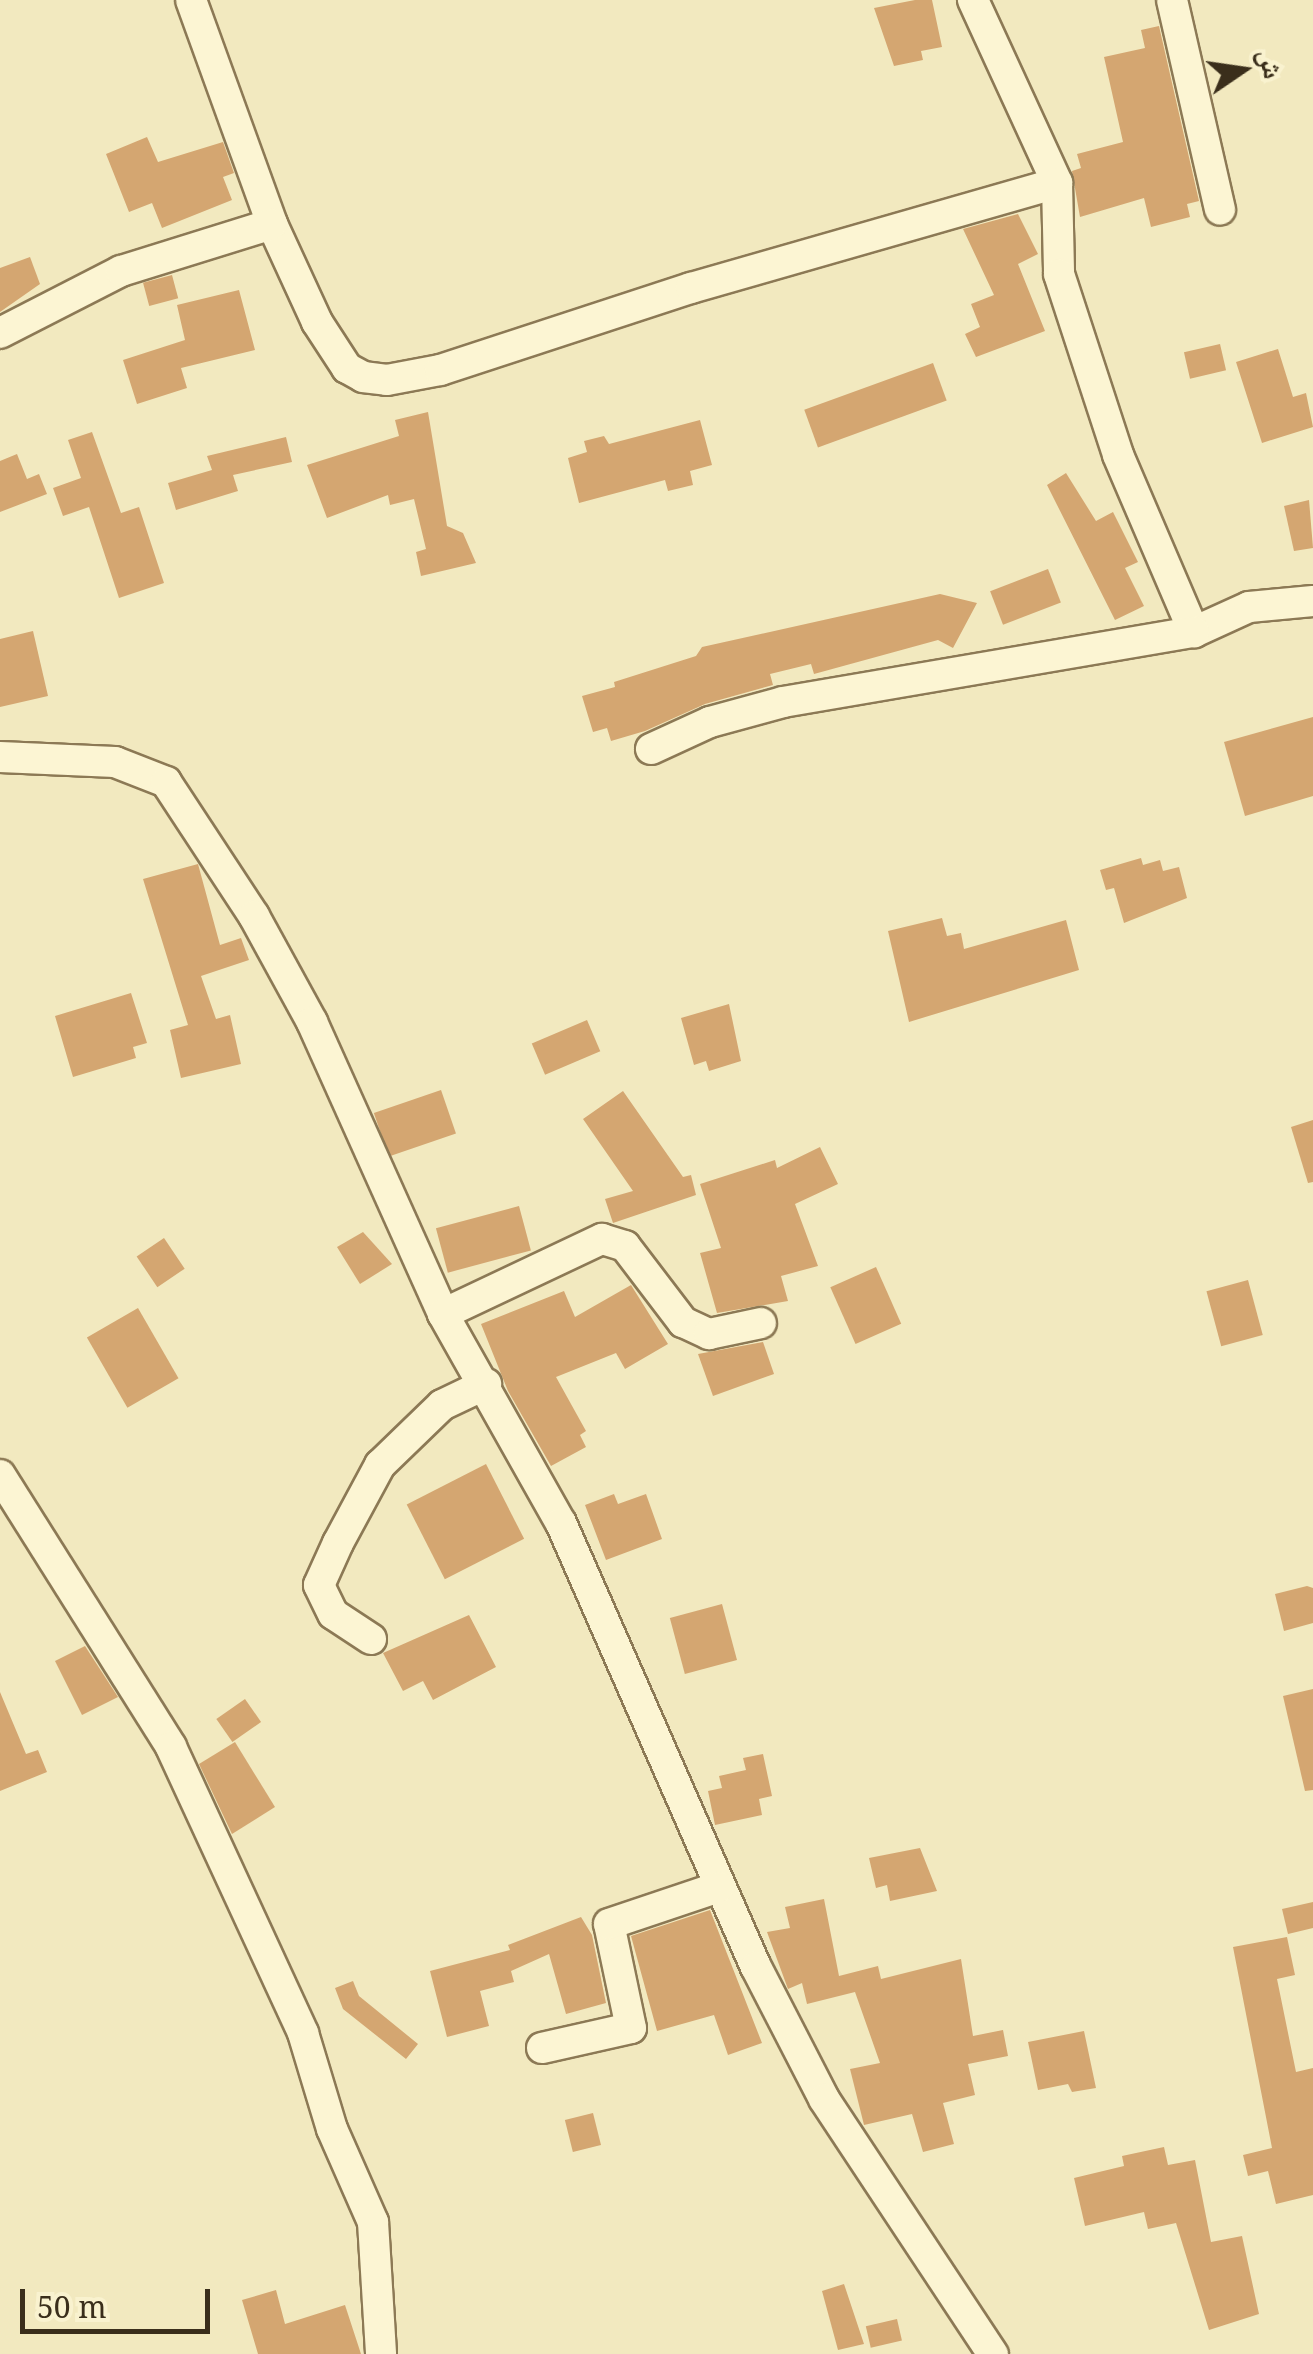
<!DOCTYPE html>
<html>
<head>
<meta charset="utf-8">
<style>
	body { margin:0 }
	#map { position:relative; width:1313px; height:2354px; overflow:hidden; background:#f2e9bf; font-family:"Noto Serif","Noto Naskh Arabic",serif }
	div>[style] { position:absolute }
	.building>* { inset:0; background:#d4a671; transform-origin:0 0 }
	.roads { filter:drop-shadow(2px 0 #8c7955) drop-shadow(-2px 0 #8c7955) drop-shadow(0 2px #8c7955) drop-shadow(0 -2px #8c7955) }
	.minor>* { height:30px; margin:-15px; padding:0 15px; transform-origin:15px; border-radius:15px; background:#fcf5d3 }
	span { translate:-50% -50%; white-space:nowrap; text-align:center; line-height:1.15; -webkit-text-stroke:8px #f9f2cf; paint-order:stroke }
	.north { position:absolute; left:1193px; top:20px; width:100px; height:100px; -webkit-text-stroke:8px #f9f2cf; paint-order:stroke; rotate:77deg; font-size:28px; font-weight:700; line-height:40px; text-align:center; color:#3a2e1b }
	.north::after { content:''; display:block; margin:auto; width:35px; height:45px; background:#3a2e1b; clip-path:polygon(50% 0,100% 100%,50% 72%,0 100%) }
	.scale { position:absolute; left:20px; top:2289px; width:190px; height:45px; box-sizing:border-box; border:5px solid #3a2e1b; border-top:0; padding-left:12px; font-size:30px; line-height:35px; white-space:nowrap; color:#3a2e1b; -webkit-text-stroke:8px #f9f2cf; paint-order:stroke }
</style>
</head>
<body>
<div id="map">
	<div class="building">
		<i style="clip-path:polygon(915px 0,932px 0,942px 47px,921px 51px,923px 60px,894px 66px,874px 8px)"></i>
		<i style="clip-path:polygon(1159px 26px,1199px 201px,1187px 204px,1190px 217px,1151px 227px,1144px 198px,1080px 217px,1072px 171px,1081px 168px,1077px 154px,1123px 142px,1104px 57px,1145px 48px,1141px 30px)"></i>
		<i style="clip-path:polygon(147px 137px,158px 162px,223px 142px,234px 173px,223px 177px,232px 200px,162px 228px,152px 203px,129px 212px,106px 154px)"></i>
		<i style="clip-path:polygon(1018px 214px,1038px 254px,1018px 264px,1045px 331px,976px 357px,965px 334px,980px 327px,971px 304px,994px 295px,963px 229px)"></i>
		<i style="clip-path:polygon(30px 257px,40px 284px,0 312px,0 268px)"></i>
		<i style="left:172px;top:275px;width:24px;height:30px;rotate:75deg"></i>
		<i style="clip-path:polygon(239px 290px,255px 350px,181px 368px,187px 388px,137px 404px,123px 360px,185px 340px,177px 305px)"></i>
		<i style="left:1220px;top:344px;width:27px;height:37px;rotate:77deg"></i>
		<i style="clip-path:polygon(1278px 349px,1293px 397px,1306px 393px,1313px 427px,1262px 443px,1236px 362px)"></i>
		<i style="left:933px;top:363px;width:40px;height:137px;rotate:70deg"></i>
		<i style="clip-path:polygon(428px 412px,447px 526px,463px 533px,476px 563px,421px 576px,416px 552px,426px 549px,414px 499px,390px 505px,388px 495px,327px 518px,307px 465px,399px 436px,395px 420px)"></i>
		<i style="clip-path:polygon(700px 420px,712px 465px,690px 471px,693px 485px,668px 491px,665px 480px,579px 503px,568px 458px,587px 452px,584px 441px,604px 436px,609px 444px)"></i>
		<i style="clip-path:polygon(92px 432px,121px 513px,139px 507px,164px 583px,119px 598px,89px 507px,63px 516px,53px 488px,81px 478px,68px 440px)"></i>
		<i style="clip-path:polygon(286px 437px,292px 462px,233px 475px,238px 491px,176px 510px,168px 483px,212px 470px,207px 456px)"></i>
		<i style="clip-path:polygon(17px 454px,27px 479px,39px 474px,47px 494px,0 512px,0 461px)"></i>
		<i style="clip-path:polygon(1066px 473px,1096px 521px,1113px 512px,1138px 562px,1125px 568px,1144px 606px,1115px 620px,1047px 485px)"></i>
		<i style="clip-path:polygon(1309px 500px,1313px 548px,1294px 551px,1284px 506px)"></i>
		<i style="left:1048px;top:569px;width:36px;height:62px;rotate:69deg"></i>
		<i style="clip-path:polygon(940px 594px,977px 603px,953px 648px,938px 640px,814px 674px,811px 664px,770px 674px,773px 685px,705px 704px,645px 731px,611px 741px,607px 728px,593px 732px,582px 696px,615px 687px,614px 682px,696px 656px,702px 647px)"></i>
		<i style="clip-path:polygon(33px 631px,48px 696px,0 707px,0 639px)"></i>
		<i style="clip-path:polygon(1313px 717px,1313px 796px,1245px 816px,1224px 742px)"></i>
		<i style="clip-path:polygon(1141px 858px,1143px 865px,1160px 860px,1163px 871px,1179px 867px,1187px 898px,1124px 923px,1114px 888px,1106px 890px,1100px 870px)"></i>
		<i style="clip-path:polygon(198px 864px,220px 945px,241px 938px,249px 960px,201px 976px,216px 1019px,230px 1015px,241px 1064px,181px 1078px,170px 1030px,188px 1025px,143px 879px)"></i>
		<i style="clip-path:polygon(942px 918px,947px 936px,961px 933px,964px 949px,1066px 920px,1079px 970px,909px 1022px,888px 931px)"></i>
		<i style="clip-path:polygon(131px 993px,147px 1043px,133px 1047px,136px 1058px,73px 1077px,55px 1016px)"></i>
		<i style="clip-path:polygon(729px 1004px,741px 1061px,709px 1071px,706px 1061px,694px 1065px,681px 1018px)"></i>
		<i style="left:587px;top:1020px;width:34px;height:60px;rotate:67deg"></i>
		<i style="left:441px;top:1090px;width:46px;height:71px;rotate:71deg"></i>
		<i style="clip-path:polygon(623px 1091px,683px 1177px,691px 1175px,696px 1195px,613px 1223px,605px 1199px,633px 1191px,583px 1119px)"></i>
		<i style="clip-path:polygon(1313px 1120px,1313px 1182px,1308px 1183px,1291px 1127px)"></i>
		<i style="clip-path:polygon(820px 1147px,838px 1184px,795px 1204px,818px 1266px,781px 1276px,788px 1301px,717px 1313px,700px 1253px,721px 1248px,700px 1184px,775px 1160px,777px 1168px)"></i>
		<i style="left:519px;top:1206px;width:46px;height:86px;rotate:75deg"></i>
		<i style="clip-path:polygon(363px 1232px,392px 1264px,360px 1284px,337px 1247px)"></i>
		<i style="left:164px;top:1238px;width:37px;height:33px;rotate:56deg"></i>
		<i style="left:876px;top:1267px;width:62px;height:50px;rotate:66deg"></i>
		<i style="left:1248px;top:1280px;width:57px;height:43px;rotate:75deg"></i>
		<i style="clip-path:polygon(631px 1285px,668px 1344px,625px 1369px,616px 1353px,556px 1377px,586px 1431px,580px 1435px,586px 1447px,551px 1466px,508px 1391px,481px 1324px,564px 1291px,575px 1317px)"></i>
		<i style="left:138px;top:1308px;width:81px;height:59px;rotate:60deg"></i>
		<i style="clip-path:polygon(763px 1342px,774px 1374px,713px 1396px,698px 1354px)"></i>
		<i style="left:486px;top:1464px;width:84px;height:89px;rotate:63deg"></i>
		<i style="clip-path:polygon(614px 1494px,618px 1504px,646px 1494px,662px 1539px,606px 1560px,585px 1505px)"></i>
		<i style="clip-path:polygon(1307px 1586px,1313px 1588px,1313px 1623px,1284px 1631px,1275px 1594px)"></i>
		<i style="left:722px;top:1604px;width:58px;height:54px;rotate:75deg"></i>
		<i style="clip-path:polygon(469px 1615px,496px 1667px,433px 1700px,423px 1681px,403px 1691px,383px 1653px)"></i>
		<i style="clip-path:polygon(85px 1646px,118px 1697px,82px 1715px,55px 1661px)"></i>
		<i style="clip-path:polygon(1313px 1689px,1313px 1790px,1305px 1791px,1283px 1696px)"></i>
		<i style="clip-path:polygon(0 1692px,26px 1754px,38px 1750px,47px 1772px,0 1791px)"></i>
		<i style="left:245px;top:1699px;width:28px;height:35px;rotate:55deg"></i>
		<i style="clip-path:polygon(235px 1742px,275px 1807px,232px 1834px,199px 1764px)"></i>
		<i style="clip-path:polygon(763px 1754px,772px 1796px,759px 1799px,762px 1815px,715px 1825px,708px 1791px,722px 1788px,719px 1776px,746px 1770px,743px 1758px)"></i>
		<i style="clip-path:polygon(920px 1848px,937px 1891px,890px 1901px,887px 1885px,876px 1888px,869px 1858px)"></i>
		<i style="clip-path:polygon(824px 1899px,839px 1976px,878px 1966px,881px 1979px,961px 1959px,973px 2036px,1003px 2030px,1008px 2056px,968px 2064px,975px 2095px,943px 2103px,954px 2144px,923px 2152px,912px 2114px,864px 2125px,850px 2069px,880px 2063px,855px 1992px,807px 2004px,802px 1983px,788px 1989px,767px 1932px,790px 1928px,785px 1907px)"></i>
		<i style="clip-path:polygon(1313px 1902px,1313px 1928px,1288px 1934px,1282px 1909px)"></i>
		<i style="clip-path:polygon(710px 1910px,762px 2043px,728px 2055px,714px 2015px,657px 2031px,631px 1936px)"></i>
		<i style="clip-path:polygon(581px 1917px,592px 1935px,606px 2003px,566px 2014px,549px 1954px,511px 1971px,514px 1982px,480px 1991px,489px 2026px,447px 2037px,430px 1971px,510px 1950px,508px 1945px)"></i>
		<i style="clip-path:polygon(1287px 1937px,1295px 1975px,1277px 1979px,1296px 2072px,1313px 2068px,1313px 2195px,1276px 2204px,1268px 2171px,1248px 2176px,1243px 2155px,1272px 2148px,1233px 1947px)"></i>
		<i style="clip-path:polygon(353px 1981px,359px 1996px,418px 2044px,406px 2059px,343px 2009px,335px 1988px)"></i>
		<i style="clip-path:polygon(1084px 2031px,1096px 2088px,1072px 2092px,1068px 2084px,1038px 2090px,1028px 2042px)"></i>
		<i style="left:593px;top:2113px;width:33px;height:29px;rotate:76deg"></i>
		<i style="clip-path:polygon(1164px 2147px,1168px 2165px,1195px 2160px,1211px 2242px,1242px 2236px,1259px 2314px,1209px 2330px,1176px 2223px,1148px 2229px,1144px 2212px,1085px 2226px,1074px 2178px,1124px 2166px,1122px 2156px)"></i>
		<i style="clip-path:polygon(844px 2284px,864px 2344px,838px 2350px,822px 2291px)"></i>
		<i style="clip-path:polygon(276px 2290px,285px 2324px,345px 2305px,361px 2354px,258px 2354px,242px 2300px)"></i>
		<i style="left:897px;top:2319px;width:22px;height:32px;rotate:77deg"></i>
	</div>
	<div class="roads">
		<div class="minor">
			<i style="left:191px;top:0;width:238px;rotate:70.1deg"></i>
			<i style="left:272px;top:224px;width:108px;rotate:65.3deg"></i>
			<i style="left:317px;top:322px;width:55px;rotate:56.9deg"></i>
			<i style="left:347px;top:368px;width:18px;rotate:29deg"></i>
			<i style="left:363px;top:377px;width:24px;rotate:7deg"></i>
			<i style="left:387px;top:380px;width:54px;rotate:-10.7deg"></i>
			<i style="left:440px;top:370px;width:264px;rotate:-18.1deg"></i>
			<i style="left:691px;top:288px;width:381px;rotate:-16deg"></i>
			<i style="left:973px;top:0;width:201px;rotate:65.3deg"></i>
			<i style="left:1057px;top:183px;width:91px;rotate:88.7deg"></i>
			<i style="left:1059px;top:274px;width:190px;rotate:71.9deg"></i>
			<i style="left:1118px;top:455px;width:193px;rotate:66.8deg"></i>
			<i style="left:1194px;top:632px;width:60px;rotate:-24.4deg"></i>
			<i style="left:1249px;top:607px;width:64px;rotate:-5.4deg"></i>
			<i style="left:1172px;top:0;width:215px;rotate:77.1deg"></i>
			<i style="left:0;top:333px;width:136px;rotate:-27.1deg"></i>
			<i style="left:121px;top:271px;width:158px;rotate:-17.3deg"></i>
			<i style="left:651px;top:749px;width:65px;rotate:-24.6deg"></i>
			<i style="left:710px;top:722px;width:76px;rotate:-15.3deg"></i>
			<i style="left:783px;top:702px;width:417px;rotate:-9.7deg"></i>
			<i style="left:0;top:757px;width:115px;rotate:2.5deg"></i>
			<i style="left:115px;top:762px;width:55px;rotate:21.4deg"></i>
			<i style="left:166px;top:782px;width:160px;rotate:56.7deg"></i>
			<i style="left:254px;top:916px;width:121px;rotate:61.3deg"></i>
			<i style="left:312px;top:1022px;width:320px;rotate:65.8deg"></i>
			<i style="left:443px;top:1314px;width:240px;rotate:60.6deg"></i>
			<i style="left:561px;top:1523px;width:485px;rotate:66.3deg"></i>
			<i style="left:756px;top:1967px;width:148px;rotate:62.7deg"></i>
			<i style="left:824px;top:2099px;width:306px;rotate:56.5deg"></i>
			<i style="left:443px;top:1314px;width:176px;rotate:-25.3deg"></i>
			<i style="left:602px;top:1239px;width:24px;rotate:17deg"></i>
			<i style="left:625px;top:1246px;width:96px;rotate:52.7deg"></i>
			<i style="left:683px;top:1322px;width:29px;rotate:25deg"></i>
			<i style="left:709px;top:1334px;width:53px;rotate:-11.9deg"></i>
			<i style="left:0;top:1475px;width:321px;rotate:57.8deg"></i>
			<i style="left:171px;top:1747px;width:315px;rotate:65.2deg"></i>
			<i style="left:303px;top:2033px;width:100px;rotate:73.2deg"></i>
			<i style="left:332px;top:2129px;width:102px;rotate:66.2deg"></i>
			<i style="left:373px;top:2222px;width:132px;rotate:86.5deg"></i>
			<i style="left:371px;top:1639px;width:45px;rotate:-146.7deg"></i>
			<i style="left:333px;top:1614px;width:32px;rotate:-116deg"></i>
			<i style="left:319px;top:1585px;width:46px;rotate:-65.7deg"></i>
			<i style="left:338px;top:1543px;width:89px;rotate:-61.7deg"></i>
			<i style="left:380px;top:1465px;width:86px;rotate:-44.1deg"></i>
			<i style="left:442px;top:1405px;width:49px;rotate:-25.5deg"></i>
			<i style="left:542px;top:2048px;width:91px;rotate:-12.7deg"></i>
			<i style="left:631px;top:2028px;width:106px;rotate:-101.9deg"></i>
			<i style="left:609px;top:1924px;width:116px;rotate:-18.6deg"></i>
		</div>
	</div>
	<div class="north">ش</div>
	<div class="scale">50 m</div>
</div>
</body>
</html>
